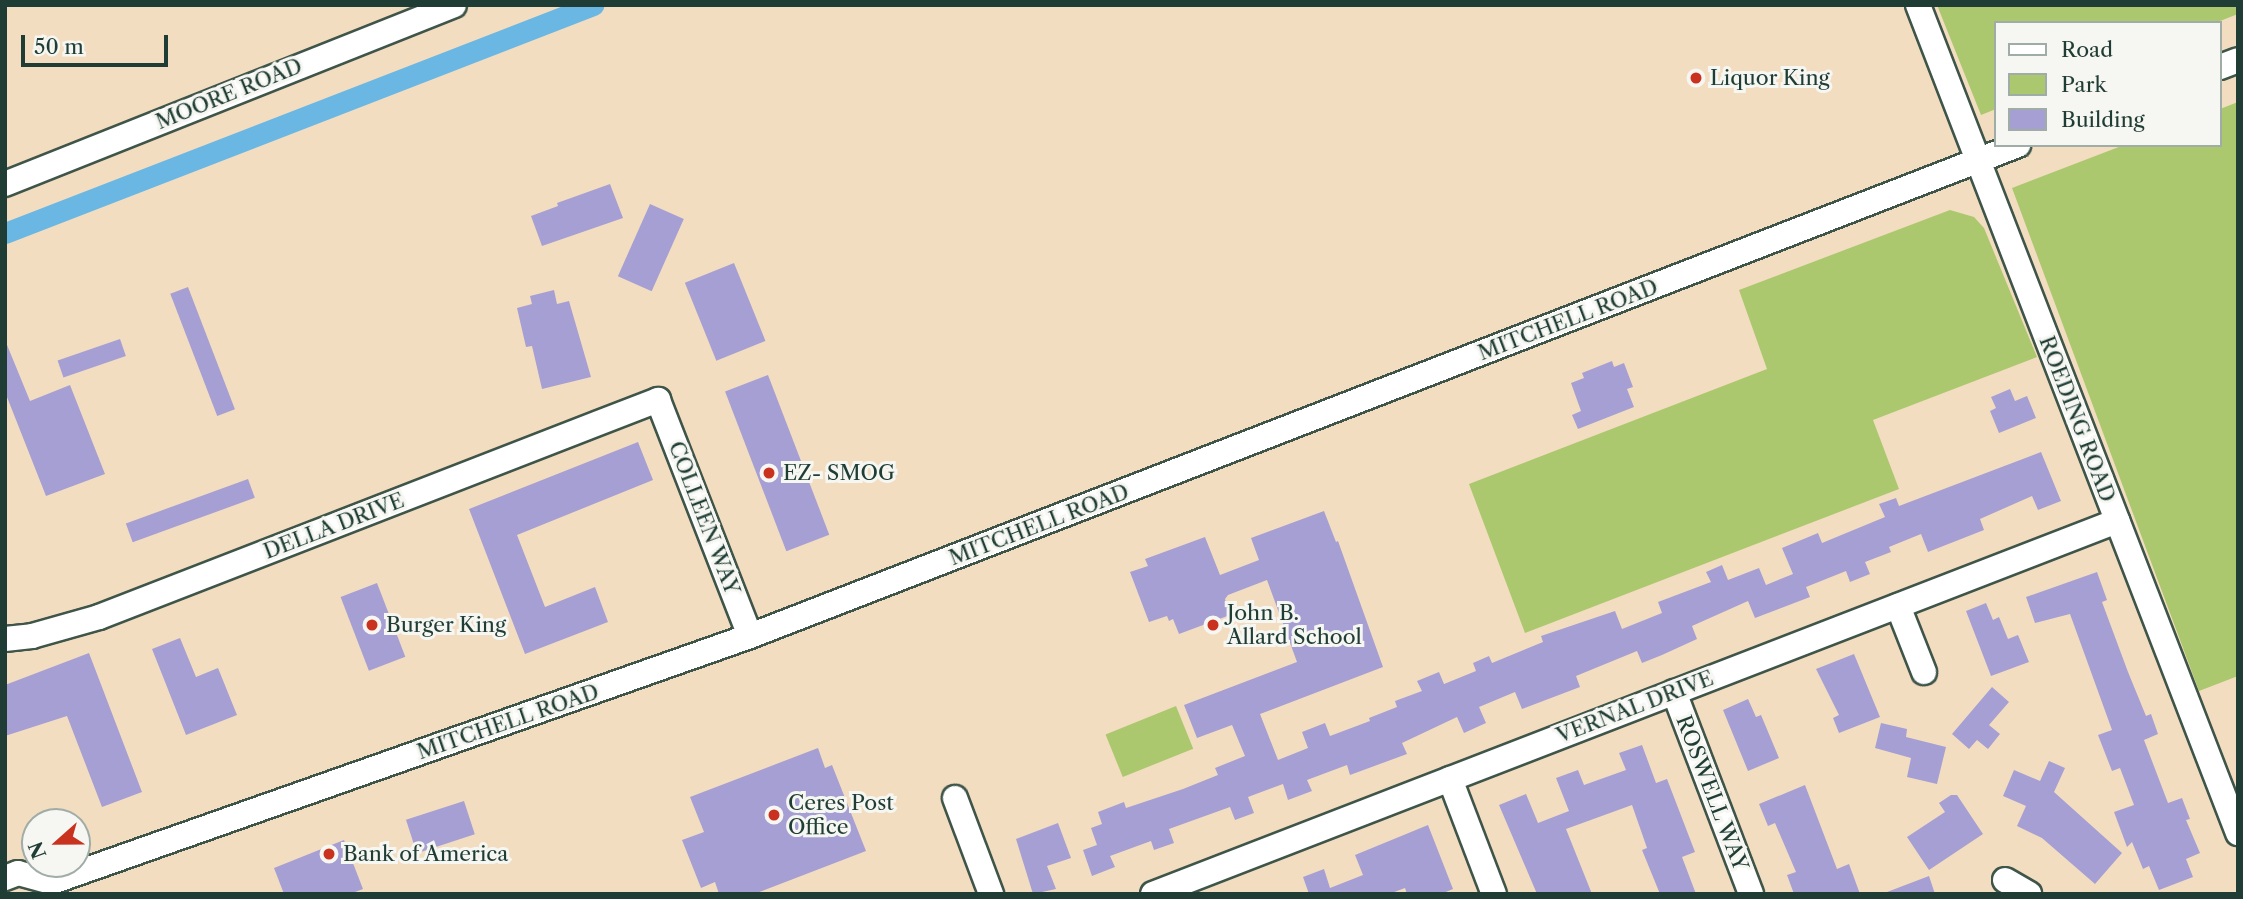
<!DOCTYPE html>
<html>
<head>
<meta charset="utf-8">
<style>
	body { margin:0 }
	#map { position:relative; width:2243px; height:899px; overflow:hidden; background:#f3ddc0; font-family:"Libre Caslon Text",serif }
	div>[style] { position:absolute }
	.green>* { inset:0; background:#acc86e; transform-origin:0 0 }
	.canal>* { height:21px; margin:-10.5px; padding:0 10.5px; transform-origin:10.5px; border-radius:10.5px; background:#6ab7e4 }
	.building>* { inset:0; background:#a69fd3; transform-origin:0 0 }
	.roads { filter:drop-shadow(2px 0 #3f5549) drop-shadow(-2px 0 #3f5549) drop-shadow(0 2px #3f5549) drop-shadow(0 -2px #3f5549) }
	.minor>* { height:24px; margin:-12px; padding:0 12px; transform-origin:12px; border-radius:12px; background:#fff }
	.dots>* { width:19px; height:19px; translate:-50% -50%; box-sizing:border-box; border:4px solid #f6f6f2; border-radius:50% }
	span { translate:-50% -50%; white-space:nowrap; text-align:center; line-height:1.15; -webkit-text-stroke:6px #f6f6f2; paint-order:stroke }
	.poi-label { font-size:21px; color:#1f3d34 }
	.left { translate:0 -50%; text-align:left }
	.street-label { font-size:21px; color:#1f3d34 }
	.frame { position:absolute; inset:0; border:7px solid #1f3d34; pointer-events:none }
	.legend { position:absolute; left:1994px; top:21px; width:228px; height:126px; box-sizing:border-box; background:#f6f6f2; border:2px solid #a0aca6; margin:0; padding:9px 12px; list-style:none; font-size:21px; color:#1f3d34 }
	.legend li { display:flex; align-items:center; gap:14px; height:35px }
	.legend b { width:35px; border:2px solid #a0aca6 }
	.north { position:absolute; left:21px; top:808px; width:70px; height:70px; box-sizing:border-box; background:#f6f6f2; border:2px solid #a0aca6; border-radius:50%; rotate:249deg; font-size:19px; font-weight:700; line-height:28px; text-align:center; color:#1f3d34 }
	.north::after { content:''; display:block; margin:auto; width:24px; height:32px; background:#c8321e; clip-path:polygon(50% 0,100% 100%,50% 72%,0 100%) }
	.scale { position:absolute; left:21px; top:35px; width:147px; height:32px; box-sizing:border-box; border:4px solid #1f3d34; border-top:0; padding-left:9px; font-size:21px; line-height:24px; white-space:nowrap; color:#1f3d34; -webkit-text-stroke:5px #f6f6f2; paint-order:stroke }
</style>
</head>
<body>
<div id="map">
	<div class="green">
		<i style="clip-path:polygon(1937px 5px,2238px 5px,2238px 14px,2215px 23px,1996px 23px,1996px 109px,1981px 115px)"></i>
		<i style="clip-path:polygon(2238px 102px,2238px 676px,2199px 691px,2012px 188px,2124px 145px,2220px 145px,2220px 109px)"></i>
		<i style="clip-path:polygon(1950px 210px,1974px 217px,1984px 228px,2037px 357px,1873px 420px,1899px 489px,1525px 633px,1469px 484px,1767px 369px,1739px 290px)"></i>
		<i style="left:1176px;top:706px;width:46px;height:76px;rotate:68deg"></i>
	</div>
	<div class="canal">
		<i style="left:5px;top:233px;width:631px;rotate:-21.19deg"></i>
	</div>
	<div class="building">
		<i style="clip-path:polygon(610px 184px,623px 218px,542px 246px,531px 216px,558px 206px,557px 203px)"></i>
		<i style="left:650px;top:204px;width:37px;height:79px;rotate:24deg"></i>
		<i style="left:734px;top:263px;width:84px;height:53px;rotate:68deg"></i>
		<i style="left:188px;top:287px;width:131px;height:19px;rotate:69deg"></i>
		<i style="clip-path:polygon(554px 290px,557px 304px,569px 301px,591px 377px,542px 389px,532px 346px,526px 347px,517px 308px,532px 304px,530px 296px)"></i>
		<i style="left:120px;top:339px;width:18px;height:66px;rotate:71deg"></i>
		<i style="clip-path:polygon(5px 340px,30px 401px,70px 385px,105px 474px,46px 496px,5px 392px)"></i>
		<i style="clip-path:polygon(1612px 361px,1614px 367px,1624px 363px,1633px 387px,1627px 389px,1634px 407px,1578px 429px,1572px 415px,1581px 411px,1571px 383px,1584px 378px,1582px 373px)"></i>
		<i style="left:768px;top:375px;width:171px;height:46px;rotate:69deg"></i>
		<i style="clip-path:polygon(2010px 389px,2015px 401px,2027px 396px,2036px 418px,1999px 433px,1990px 411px,1996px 408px,1991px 397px)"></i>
		<i style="clip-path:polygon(638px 442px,653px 480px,517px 535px,545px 607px,595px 587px,608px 622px,525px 654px,469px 509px)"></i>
		<i style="clip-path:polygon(2041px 452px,2061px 501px,2038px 510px,2032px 496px,1980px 519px,1984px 530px,1928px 552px,1921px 534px,1889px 547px,1891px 552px,1865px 562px,1870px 574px,1850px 582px,1846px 571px,1806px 587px,1810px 597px,1755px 618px,1748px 601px,1692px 626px,1697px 639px,1662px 655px,1642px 663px,1637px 651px,1576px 676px,1580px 687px,1522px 709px,1515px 692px,1479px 707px,1486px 723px,1464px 733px,1457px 717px,1402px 743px,1407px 754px,1350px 775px,1347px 765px,1307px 780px,1312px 791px,1288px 800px,1283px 784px,1248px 797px,1254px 813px,1235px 820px,1230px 807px,1169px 829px,1174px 843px,1154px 850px,1151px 841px,1110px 856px,1115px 867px,1092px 876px,1083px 850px,1097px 845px,1091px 828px,1102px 824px,1098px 812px,1124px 802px,1126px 808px,1183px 789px,1218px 775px,1215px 768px,1245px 756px,1232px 725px,1197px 738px,1184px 705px,1297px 662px,1267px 580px,1228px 595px,1225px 599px,1230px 615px,1179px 634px,1173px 619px,1169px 621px,1167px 616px,1149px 622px,1130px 572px,1148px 566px,1145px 559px,1205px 537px,1220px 575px,1259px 560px,1251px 538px,1324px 511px,1336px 542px,1338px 541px,1383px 667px,1260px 714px,1278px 760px,1308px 748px,1302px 732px,1325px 723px,1330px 736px,1370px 721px,1369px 718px,1397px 707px,1395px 701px,1422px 691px,1417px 681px,1439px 672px,1444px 684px,1476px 671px,1473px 663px,1489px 656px,1492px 663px,1543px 642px,1541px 636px,1615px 611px,1622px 629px,1662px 613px,1658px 602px,1711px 582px,1706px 572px,1722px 565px,1728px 580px,1759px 568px,1766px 585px,1793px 574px,1782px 548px,1818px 533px,1822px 543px,1885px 517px,1879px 504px,1896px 498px,1899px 506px)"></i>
		<i style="left:248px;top:479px;width:20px;height:130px;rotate:70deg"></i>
		<i style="clip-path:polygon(2097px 572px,2107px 600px,2102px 602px,2128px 672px,2146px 716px,2151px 714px,2158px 734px,2144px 740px,2168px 803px,2182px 798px,2190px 819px,2186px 820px,2200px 853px,2186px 859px,2193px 877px,2159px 890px,2149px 866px,2143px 869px,2132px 842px,2127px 847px,2114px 812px,2134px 805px,2120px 768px,2112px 771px,2098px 735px,2112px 730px,2070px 614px,2035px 623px,2026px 597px)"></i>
		<i style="left:377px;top:583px;width:79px;height:39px;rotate:69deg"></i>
		<i style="clip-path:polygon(1986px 603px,1993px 620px,1999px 617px,2008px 639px,2018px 635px,2029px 662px,1991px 676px,1966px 611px)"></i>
		<i style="clip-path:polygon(180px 638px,196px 677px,218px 668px,237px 715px,186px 735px,152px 649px)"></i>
		<i style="clip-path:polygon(89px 653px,142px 792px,102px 807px,67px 716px,5px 736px,5px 685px)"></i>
		<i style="clip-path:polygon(1854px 654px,1880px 717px,1839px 733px,1833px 718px,1839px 715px,1816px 669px)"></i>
		<i style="clip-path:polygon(1992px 687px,2009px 702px,1989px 725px,2000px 734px,1988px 749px,1977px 740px,1969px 749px,1952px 734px)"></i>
		<i style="clip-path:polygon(1748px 699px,1756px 717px,1761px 715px,1779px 758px,1748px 771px,1723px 710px)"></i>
		<i style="clip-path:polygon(1881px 723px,1907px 729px,1906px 737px,1946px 747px,1937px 784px,1907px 777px,1911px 758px,1875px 748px)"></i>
		<i style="clip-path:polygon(1642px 745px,1656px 783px,1667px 779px,1695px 852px,1682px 857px,1696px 894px,1660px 894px,1642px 850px,1647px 848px,1632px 805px,1566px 829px,1592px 894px,1537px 894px,1499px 805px,1526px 794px,1538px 823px,1569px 811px,1556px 778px,1578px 770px,1584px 785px,1626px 770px,1619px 753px)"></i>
		<i style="clip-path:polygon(818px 748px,825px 768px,832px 765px,866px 851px,754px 894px,719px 894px,715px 882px,701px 888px,682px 840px,704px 832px,690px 797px)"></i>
		<i style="clip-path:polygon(2049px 761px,2065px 768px,2054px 792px,2122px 853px,2095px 884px,2042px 838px,2017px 826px,2026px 806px,2003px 796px,2014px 770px,2040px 781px)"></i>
		<i style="clip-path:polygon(1805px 785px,1837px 869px,1849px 864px,1860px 894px,1794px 894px,1787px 875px,1796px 872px,1775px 823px,1768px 826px,1759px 804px)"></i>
		<i style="clip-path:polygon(1951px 795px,1957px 795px,1983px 834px,1929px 870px,1907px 837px,1945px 812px,1939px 803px)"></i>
		<i style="left:464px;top:801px;width:35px;height:61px;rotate:72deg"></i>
		<i style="clip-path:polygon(1058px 823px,1071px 858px,1047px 866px,1056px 889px,1033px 894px,1016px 839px)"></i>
		<i style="clip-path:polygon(1428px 825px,1453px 889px,1441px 894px,1407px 894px,1405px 888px,1389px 894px,1309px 894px,1303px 877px,1324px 869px,1330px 888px,1363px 875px,1355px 855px)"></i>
		<i style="clip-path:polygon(344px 840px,363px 889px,350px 894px,284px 894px,274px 868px)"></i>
		<i style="clip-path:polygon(1929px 876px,1935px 894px,1887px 894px,1887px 892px)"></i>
	</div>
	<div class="roads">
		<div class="minor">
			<i style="left:1918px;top:5px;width:888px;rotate:68.87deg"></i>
			<i style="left:2220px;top:67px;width:19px;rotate:-21deg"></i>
			<i style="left:5px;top:184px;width:483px;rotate:-21.7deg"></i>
			<i style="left:1898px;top:606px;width:71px;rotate:68.5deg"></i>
			<i style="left:5px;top:639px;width:27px;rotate:-6deg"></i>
			<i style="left:32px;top:636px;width:70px;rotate:-15.8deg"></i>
			<i style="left:99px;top:617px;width:600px;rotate:-21.22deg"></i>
			<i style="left:658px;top:400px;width:253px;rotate:68.7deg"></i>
			<i style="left:1674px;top:692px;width:216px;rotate:69.1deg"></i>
			<i style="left:1450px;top:779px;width:123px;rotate:69.1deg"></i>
			<i style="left:955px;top:798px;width:103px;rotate:69.4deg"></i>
			<i style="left:5px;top:878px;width:14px;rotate:-21deg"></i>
			<i style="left:18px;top:873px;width:35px;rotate:15deg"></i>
			<i style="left:52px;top:882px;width:740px;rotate:-19.41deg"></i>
			<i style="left:750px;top:636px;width:1360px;rotate:-21.17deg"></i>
			<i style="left:2005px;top:880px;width:28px;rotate:30deg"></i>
			<i style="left:1153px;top:894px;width:1034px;rotate:-21.15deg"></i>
		</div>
	</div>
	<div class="dots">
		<i style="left:1696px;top:78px;background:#c8321e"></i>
		<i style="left:769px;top:473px;background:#c8321e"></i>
		<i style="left:372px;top:625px;background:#c8321e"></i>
		<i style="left:1213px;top:625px;background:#c8321e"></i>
		<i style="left:774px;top:815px;background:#c8321e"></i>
		<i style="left:329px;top:854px;background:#c8321e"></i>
	</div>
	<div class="poi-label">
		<span class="left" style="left:1710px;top:78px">Liquor King</span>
		<span class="left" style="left:783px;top:473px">EZ- SMOG</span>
		<span class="left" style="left:1227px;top:625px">John B.<br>Allard School</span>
		<span class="left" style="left:386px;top:625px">Burger King</span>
		<span class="left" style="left:788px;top:815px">Ceres Post<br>Office</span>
		<span class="left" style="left:343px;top:854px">Bank of America</span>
	</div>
	<div class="street-label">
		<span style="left:229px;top:94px;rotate:-22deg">MOORE ROAD</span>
		<span style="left:1568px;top:320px;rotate:-21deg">MITCHELL ROAD</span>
		<span style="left:2077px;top:419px;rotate:69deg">ROEDING ROAD</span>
		<span style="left:704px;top:518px;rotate:69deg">COLLEEN WAY</span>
		<span style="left:1039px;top:525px;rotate:-21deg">MITCHELL ROAD</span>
		<span style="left:334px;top:526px;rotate:-21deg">DELLA DRIVE</span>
		<span style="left:1635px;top:707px;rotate:-21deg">VERNAL DRIVE</span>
		<span style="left:508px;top:722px;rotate:-19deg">MITCHELL ROAD</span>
		<span style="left:1712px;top:793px;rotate:69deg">ROSWELL WAY</span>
	</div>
	<div class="frame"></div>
	<ul class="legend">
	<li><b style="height:9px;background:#fff"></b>Road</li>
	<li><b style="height:19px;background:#acc86e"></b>Park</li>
	<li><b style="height:19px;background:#a69fd3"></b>Building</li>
	</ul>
	<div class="north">N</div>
	<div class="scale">50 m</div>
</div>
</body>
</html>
